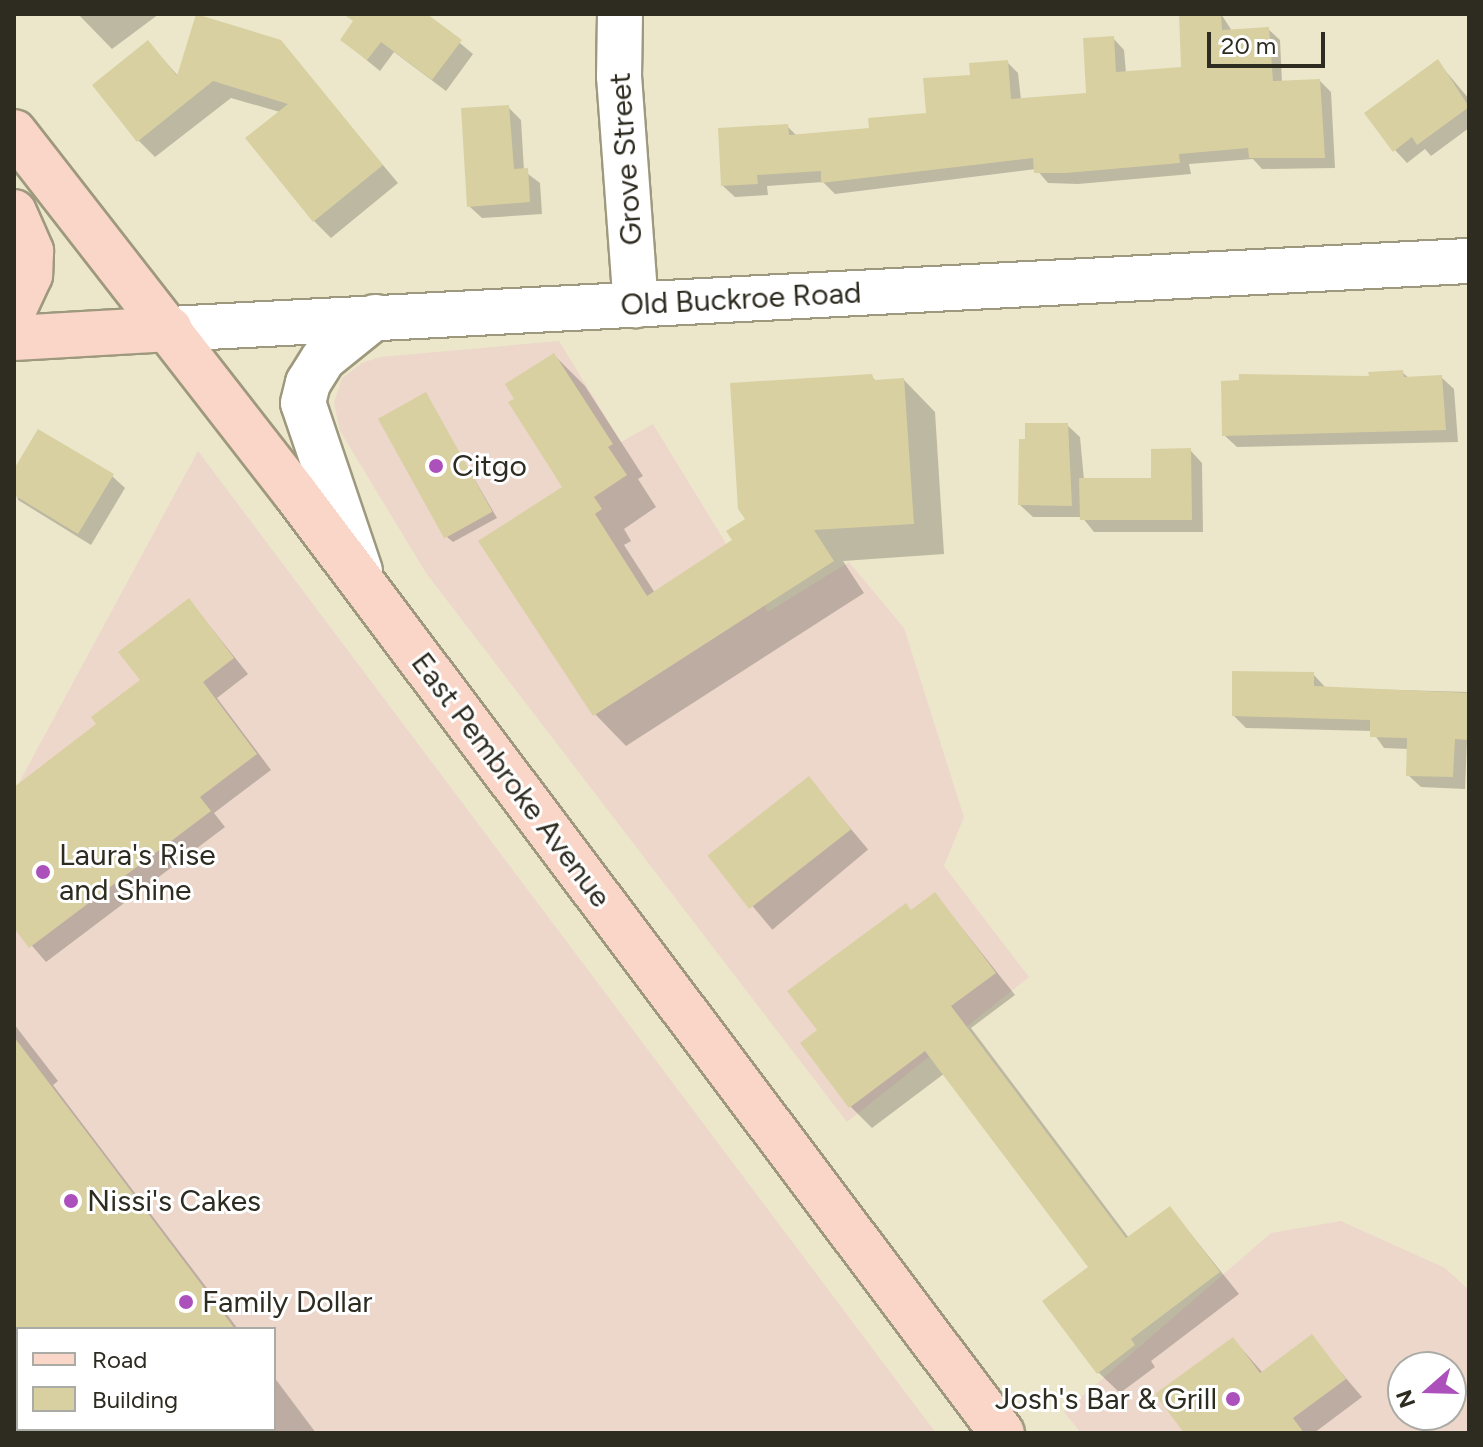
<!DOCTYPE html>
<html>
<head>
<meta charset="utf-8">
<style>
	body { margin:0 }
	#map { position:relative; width:1483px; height:1447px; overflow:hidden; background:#ece7ca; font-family:Figtree,sans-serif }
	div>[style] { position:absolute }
	.commercial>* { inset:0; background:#edd7cb }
	.shadow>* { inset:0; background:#0003; transform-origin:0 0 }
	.building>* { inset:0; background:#d9d0a2; transform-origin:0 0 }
	.roads { filter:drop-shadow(2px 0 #9e997e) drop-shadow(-2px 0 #9e997e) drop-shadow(0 2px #9e997e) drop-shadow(0 -2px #9e997e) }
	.minor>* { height:44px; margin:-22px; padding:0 22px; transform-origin:22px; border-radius:22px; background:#fff }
	.major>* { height:44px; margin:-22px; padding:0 22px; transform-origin:22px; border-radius:22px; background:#fad6c8 }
	.dots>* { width:22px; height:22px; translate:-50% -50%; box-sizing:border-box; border:4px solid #fff; border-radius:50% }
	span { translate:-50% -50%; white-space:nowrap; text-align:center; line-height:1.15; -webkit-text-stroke:6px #fff; paint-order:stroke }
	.street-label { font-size:30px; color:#2e2c21 }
	.poi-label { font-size:30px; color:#2e2c21 }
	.left { translate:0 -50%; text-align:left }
	.right { translate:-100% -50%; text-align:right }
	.frame { position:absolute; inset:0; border:16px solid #2e2c21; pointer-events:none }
	.legend { position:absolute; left:16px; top:1327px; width:260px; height:104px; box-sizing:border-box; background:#fff; border:2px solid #ababa6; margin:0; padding:10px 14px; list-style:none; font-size:24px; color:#2e2c21 }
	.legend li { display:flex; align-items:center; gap:16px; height:40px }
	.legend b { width:40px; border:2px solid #ababa6 }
	.north { position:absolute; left:1387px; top:1351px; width:80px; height:80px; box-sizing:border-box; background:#fff; border:2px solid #ababa6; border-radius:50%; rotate:250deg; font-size:22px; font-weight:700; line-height:32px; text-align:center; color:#2e2c21 }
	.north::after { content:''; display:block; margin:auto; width:28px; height:36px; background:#ac50bb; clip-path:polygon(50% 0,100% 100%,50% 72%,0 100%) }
	.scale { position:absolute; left:1207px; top:32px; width:118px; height:36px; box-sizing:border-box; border:4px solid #2e2c21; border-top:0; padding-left:10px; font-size:24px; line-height:28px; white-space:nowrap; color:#2e2c21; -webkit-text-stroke:6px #fff; paint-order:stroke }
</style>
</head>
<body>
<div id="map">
	<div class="commercial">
		<i style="clip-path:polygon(559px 341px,621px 442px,653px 424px,768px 612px,849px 562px,904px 628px,964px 817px,944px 866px,1029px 977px,847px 1122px,426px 573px,340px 431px,334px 403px,342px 378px,362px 363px,380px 357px)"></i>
		<i style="clip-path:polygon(evenodd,198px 451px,936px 1433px,14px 1433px,14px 792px,198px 451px,18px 1329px,274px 1329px,274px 1429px,18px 1429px,18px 1329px)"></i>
		<i style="clip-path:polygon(evenodd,1341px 1221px,1445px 1268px,1469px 1290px,1469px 1433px,1081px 1433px,1064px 1412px,1271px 1233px,1341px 1221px,1403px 1367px,1451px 1367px,1451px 1415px,1403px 1415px,1403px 1367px)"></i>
	</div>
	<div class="shadow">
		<i style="clip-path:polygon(78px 14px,159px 14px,112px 49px)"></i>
		<i style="clip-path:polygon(361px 14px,425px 14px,473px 54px,446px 91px,394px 52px,380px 71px,342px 40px)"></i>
		<i style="clip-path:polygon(1221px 14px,1232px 31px,1268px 29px,1280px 40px,1282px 83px,1320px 81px,1331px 92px,1335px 168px,1262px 169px,1253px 159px,1189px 164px,1191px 174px,1078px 184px,1048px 183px,1036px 169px,835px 194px,823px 182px,767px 186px,768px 195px,735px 197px,723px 186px,787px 126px,797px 136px,871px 130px,928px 115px,972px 77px,1007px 62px,1018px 73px,1021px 100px,1088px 94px,1113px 38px,1124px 50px,1126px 73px,1183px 69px)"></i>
		<i style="clip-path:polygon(148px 42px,179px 77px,280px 42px,398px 183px,331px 238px,314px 221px,280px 112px,231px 98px,155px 157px,138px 140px)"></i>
		<i style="clip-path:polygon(1438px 62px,1469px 99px,1469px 128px,1431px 156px,1425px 149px,1407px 163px,1395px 150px)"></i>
		<i style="clip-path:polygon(508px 107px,521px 120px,524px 171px,540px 183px,542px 214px,482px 218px,469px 206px)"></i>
		<i style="clip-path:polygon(554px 355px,585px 386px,643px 476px,638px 479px,656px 507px,624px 529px,631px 541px,624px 545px,655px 593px,735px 541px,747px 520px,871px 376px,877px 382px,904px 380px,935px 412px,944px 554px,843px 561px,864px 593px,626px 746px,595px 714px)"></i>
		<i style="clip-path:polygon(1402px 372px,1410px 379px,1441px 377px,1454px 389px,1458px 442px,1237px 447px,1224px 435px,1371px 378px)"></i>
		<i style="clip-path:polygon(425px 394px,497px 518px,453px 542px,447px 537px)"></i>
		<i style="clip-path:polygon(1067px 425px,1080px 437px,1084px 480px,1153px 480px,1190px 450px,1202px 463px,1203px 532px,1094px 532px,1082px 517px,1033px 517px,1020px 505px)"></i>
		<i style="clip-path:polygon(14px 473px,112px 476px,125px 488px,91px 545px,18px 500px)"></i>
		<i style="clip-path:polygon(189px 600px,248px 674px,217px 698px,271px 770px,214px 813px,225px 827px,46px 962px,14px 925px,14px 822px,143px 681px)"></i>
		<i style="clip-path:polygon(1313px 674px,1326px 688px,1469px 692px,1465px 789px,1421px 787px,1408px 775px,1409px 749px,1384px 748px,1372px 731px,1246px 728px,1234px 716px)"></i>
		<i style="left:809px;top:779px;width:92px;height:125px;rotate:50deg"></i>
		<i style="clip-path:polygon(935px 894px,1015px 995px,971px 1028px,1129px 1238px,1170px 1208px,1239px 1294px,1151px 1361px,1155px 1367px,1120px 1393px,1098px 1372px,1091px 1267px,945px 1073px,872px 1128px,850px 1106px,820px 1031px,912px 912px)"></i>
		<i style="clip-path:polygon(14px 1024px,58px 1081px,53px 1085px,238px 1329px,18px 1332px,14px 1327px)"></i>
		<i style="clip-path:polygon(1311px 1337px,1362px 1397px,1314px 1433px,1186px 1433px,1233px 1339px,1263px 1373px)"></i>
		<i style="clip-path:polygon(18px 1341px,18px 1429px,274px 1429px,274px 1377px,316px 1433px,14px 1433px)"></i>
	</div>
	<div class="building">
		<i style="clip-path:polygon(196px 14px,281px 40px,383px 165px,313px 222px,245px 138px,288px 104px,213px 81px,137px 142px,92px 85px,148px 40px,177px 76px)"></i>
		<i style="clip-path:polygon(343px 14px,427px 14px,462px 40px,432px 80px,381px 42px,367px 60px,340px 40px,353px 21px)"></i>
		<i style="clip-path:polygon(1179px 14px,1221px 14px,1222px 30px,1269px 27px,1273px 81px,1320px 79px,1325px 158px,1249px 158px,1248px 148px,1179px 154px,1180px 163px,1066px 173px,1034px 173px,1033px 158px,821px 183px,821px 171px,757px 175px,758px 184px,721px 186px,718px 128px,788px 124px,789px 135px,869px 128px,868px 118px,926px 113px,923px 78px,970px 75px,969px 63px,1008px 60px,1011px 99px,1086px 93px,1083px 38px,1114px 36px,1116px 72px,1181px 67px)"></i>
		<i style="clip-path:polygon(1438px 59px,1469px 107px,1417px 145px,1412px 137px,1393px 152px,1364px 113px)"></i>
		<i style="clip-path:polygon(509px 105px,514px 169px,528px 168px,530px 202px,467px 207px,461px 108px)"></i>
		<i style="clip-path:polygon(554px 353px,613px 444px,608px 447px,627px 475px,594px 497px,602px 509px,595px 514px,647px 596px,732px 540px,726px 531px,745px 519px,738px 509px,730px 383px,872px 374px,874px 380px,904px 378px,914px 524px,814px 530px,834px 561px,593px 716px,478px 541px,562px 487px,508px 402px,514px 399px,505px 384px)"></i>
		<i style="clip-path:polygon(1403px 370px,1404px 377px,1442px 375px,1446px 430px,1222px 436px,1221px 381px,1239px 380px,1239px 374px,1369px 376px,1368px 372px)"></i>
		<i style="left:426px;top:392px;width:137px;height:55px;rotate:61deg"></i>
		<i style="clip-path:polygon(1025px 423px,1068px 423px,1072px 506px,1018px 505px,1019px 439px,1025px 439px)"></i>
		<i style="clip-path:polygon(38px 429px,114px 474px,78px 534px,14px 495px,14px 469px)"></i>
		<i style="clip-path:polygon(1191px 448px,1192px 520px,1080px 520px,1079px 478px,1151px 478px,1151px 449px)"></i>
		<i style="clip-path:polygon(189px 598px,234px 658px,203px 682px,257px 754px,200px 797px,211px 811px,29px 948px,14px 928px,14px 787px,96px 724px,91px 717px,140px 680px,118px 652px)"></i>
		<i style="clip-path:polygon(1232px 671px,1314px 672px,1314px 686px,1469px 693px,1469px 740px,1455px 739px,1453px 777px,1406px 776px,1407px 738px,1370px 737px,1370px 720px,1232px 716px)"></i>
		<i style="left:809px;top:776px;width:68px;height:129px;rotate:52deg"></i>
		<i style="clip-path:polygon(935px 892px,996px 973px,951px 1006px,1126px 1238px,1170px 1206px,1220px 1272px,1131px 1339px,1135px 1345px,1097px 1374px,1042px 1301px,1088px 1267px,925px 1051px,849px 1108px,800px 1043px,817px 1030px,787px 991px,906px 903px,911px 910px)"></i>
		<i style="clip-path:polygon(14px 1037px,91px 1138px,235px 1329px,14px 1329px)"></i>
		<i style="clip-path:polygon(1312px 1334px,1346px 1379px,1293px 1418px,1304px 1433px,1184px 1433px,1155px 1394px,1233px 1337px,1260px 1373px)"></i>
	</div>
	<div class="roads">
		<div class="minor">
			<i style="left:620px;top:14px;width:62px;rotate:90.9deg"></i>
			<i style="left:619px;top:76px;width:230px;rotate:85.8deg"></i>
			<i style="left:170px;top:329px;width:1301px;rotate:-3deg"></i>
			<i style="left:360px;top:571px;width:177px;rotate:-108.7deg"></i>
			<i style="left:303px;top:403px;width:21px;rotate:-76deg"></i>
			<i style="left:308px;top:383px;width:28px;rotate:-58deg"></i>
			<i style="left:323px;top:359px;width:67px;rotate:-38.9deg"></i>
		</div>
		<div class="major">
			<i style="left:14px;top:132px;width:457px;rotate:52.1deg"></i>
			<i style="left:295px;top:493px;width:1176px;rotate:53.05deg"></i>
			<i style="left:14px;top:212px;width:43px;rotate:66.4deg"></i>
			<i style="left:31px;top:251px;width:24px;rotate:92deg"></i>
			<i style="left:30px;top:275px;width:38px;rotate:115deg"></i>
			<i style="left:14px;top:338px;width:156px;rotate:-3.3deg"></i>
		</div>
	</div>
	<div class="dots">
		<i style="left:436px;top:466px;background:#ac50bb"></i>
		<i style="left:43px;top:872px;background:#ac50bb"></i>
		<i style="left:71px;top:1201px;background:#ac50bb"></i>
		<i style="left:186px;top:1302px;background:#ac50bb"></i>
		<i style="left:1233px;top:1399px;background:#ac50bb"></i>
	</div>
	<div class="street-label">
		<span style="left:626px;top:159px;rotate:-94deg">Grove Street</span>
		<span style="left:741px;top:299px;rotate:-3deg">Old Buckroe Road</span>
		<span style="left:511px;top:780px;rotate:53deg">East Pembroke Avenue</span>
	</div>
	<div class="poi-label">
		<span class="left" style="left:452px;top:466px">Citgo</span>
		<span class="left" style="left:59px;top:872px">Laura's Rise<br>and Shine</span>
		<span class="left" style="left:87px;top:1201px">Nissi's Cakes</span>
		<span class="left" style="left:202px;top:1302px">Family Dollar</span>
		<span class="right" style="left:1217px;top:1399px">Josh's Bar &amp; Grill</span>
	</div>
	<div class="frame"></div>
	<ul class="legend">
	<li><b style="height:10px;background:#fad6c8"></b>Road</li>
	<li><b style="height:22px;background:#d9d0a2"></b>Building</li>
	</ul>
	<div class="north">N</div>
	<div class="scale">20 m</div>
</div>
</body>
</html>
